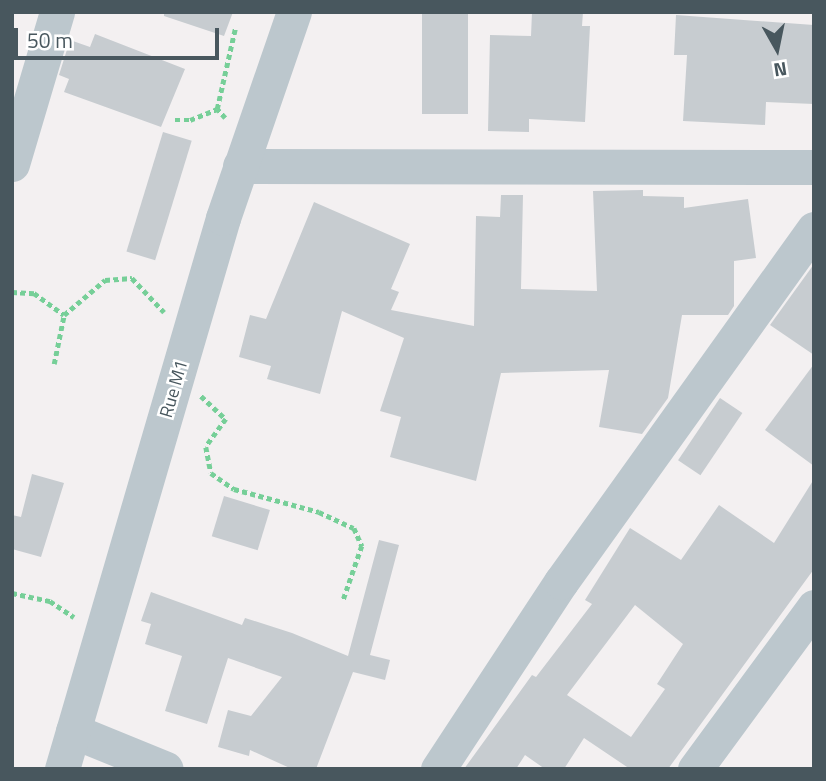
<!DOCTYPE html>
<html>
<head>
<meta charset="utf-8">
<style>
	body { margin:0 }
	#map { position:relative; width:826px; height:781px; overflow:hidden; background:#f3f0f1; font-family:"Titillium Web",sans-serif }
	div>[style] { position:absolute }
	.building>* { inset:0; background:#c7ccd0; transform-origin:0 0 }
	.path>* { height:4.5px; margin-top:-2.25px; transform-origin:0; background:repeating-linear-gradient(90deg,#76cf98 0 5px,transparent 0 8.5px) }
	.minor>* { height:35px; margin:-17.5px; padding:0 17.5px; transform-origin:17.5px; border-radius:17.5px; background:#bcc7cd }
	span { translate:-50% -50%; white-space:nowrap; text-align:center; line-height:1.15; -webkit-text-stroke:5px #fff; paint-order:stroke }
	.street-label { font-size:18px; color:#48575e }
	.frame { position:absolute; inset:0; border:14px solid #48575e; pointer-events:none }
	.north { position:absolute; left:742px; top:14px; width:70px; height:70px; -webkit-text-stroke:5px #fff; paint-order:stroke; rotate:171deg; font-size:19px; font-weight:700; line-height:28px; text-align:center; color:#48575e }
	.north::after { content:''; display:block; margin:auto; width:24px; height:32px; background:#48575e; clip-path:polygon(50% 0,100% 100%,50% 72%,0 100%) }
	.scale { position:absolute; left:14px; top:28px; width:205px; height:32px; box-sizing:border-box; border:4px solid #48575e; border-top:0; padding-left:9px; font-size:21px; line-height:24px; white-space:nowrap; color:#48575e; -webkit-text-stroke:5px #fff; paint-order:stroke }
</style>
</head>
<body>
<div id="map">
	<div class="building">
		<i style="clip-path:polygon(164px 12px,233px 12px,224px 36px,164px 16px)"></i>
		<i style="left:422px;top:12px;width:46px;height:102px"></i>
		<i style="clip-path:polygon(532px 12px,583px 12px,582px 26px,590px 26px,585px 122px,529px 119px,529px 132px,488px 131px,490px 35px,531px 36px)"></i>
		<i style="clip-path:polygon(676px 15px,814px 25px,814px 104px,766px 102px,765px 125px,683px 121px,687px 55px,674px 55px)"></i>
		<i style="clip-path:polygon(95px 34px,185px 69px,161px 127px,64px 92px,69px 79px,59px 75px,70px 40px,90px 47px)"></i>
		<i style="left:163px;top:132px;width:30px;height:125px;rotate:17deg"></i>
		<i style="clip-path:polygon(643px 190px,643px 196px,684px 197px,684px 208px,748px 199px,756px 258px,734px 261px,734px 306px,728px 315px,682px 315px,668px 398px,642px 434px,599px 427px,609px 370px,501px 373px,476px 481px,390px 457px,401px 417px,380px 411px,404px 338px,342px 311px,320px 394px,267px 379px,271px 366px,239px 357px,250px 315px,266px 319px,314px 202px,410px 244px,391px 289px,399px 292px,391px 310px,474px 326px,476px 216px,500px 217px,501px 195px,523px 195px,521px 289px,597px 291px,593px 191px)"></i>
		<i style="clip-path:polygon(814px 264px,814px 355px,770px 325px)"></i>
		<i style="clip-path:polygon(814px 364px,814px 466px,765px 430px)"></i>
		<i style="left:720px;top:398px;width:27px;height:75px;rotate:34deg"></i>
		<i style="clip-path:polygon(32px 474px,64px 483px,41px 557px,12px 549px,12px 515px,21px 517px)"></i>
		<i style="clip-path:polygon(evenodd,814px 479px,814px 569px,668px 769px,630px 769px,584px 738px,564px 769px,545px 769px,525px 755px,516px 769px,464px 769px,532px 675px,536px 677px,592px 604px,585px 600px,630px 528px,681px 560px,719px 505px,774px 543px,814px 479px,635px 605px,683px 644px,657px 684px,665px 689px,631px 737px,567px 695px,635px 605px)"></i>
		<i style="left:224px;top:496px;width:48px;height:42px;rotate:17deg"></i>
		<i style="clip-path:polygon(379px 540px,399px 545px,370px 655px,390px 660px,385px 680px,353px 672px,316px 769px,292px 769px,250px 750px,249px 756px,218px 747px,228px 710px,251px 716px,282px 677px,228px 658px,207px 724px,165px 711px,182px 656px,145px 644px,151px 624px,141px 621px,151px 592px,242px 625px,245px 618px,292px 633px,348px 656px)"></i>
	</div>
	<div class="path">
		<i style="left:225px;top:118px;width:12px;rotate:-132deg"></i>
		<i style="left:217px;top:109px;width:82px;rotate:-77.3deg"></i>
		<i style="left:175px;top:120px;width:15px"></i>
		<i style="left:190px;top:120px;width:29px;rotate:-22deg"></i>
		<i style="left:12px;top:292px;width:22px;rotate:3deg"></i>
		<i style="left:34px;top:293px;width:37px;rotate:36deg"></i>
		<i style="left:54px;top:364px;width:50px;rotate:-78.5deg"></i>
		<i style="left:64px;top:315px;width:54px;rotate:-40.5deg"></i>
		<i style="left:105px;top:280px;width:27px;rotate:-4deg"></i>
		<i style="left:132px;top:278px;width:47px;rotate:46.7deg"></i>
		<i style="left:201px;top:396px;width:34px;rotate:43deg"></i>
		<i style="left:226px;top:419px;width:34px;rotate:126deg"></i>
		<i style="left:206px;top:447px;width:26px;rotate:79deg"></i>
		<i style="left:211px;top:473px;width:28px;rotate:35deg"></i>
		<i style="left:234px;top:489px;width:88px;rotate:15.1deg"></i>
		<i style="left:319px;top:512px;width:38px;rotate:25deg"></i>
		<i style="left:354px;top:528px;width:20px;rotate:66deg"></i>
		<i style="left:362px;top:546px;width:58px;rotate:109.1deg"></i>
		<i style="left:12px;top:593px;width:39px;rotate:12deg"></i>
		<i style="left:50px;top:601px;width:29px;rotate:34deg"></i>
	</div>
	<div class="minor">
		<i style="left:12px;top:164px;width:159px;rotate:-73.5deg"></i>
		<i style="left:240px;top:166px;width:574px;rotate:0.1deg"></i>
		<i style="left:73px;top:731px;width:100px;rotate:22.2deg"></i>
		<i style="left:62px;top:769px;width:574px;rotate:-73.71deg"></i>
		<i style="left:223px;top:218px;width:218px;rotate:-71deg"></i>
		<i style="left:438px;top:769px;width:224px;rotate:-56.7deg"></i>
		<i style="left:561px;top:582px;width:434px;rotate:-54.4deg"></i>
		<i style="left:695px;top:769px;width:201px;rotate:-53.7deg"></i>
	</div>
	<div class="street-label">
		<span style="left:174px;top:389px;rotate:-74deg">Rue M1</span>
	</div>
	<div class="frame"></div>
	<div class="north">N</div>
	<div class="scale">50 m</div>
</div>
</body>
</html>
